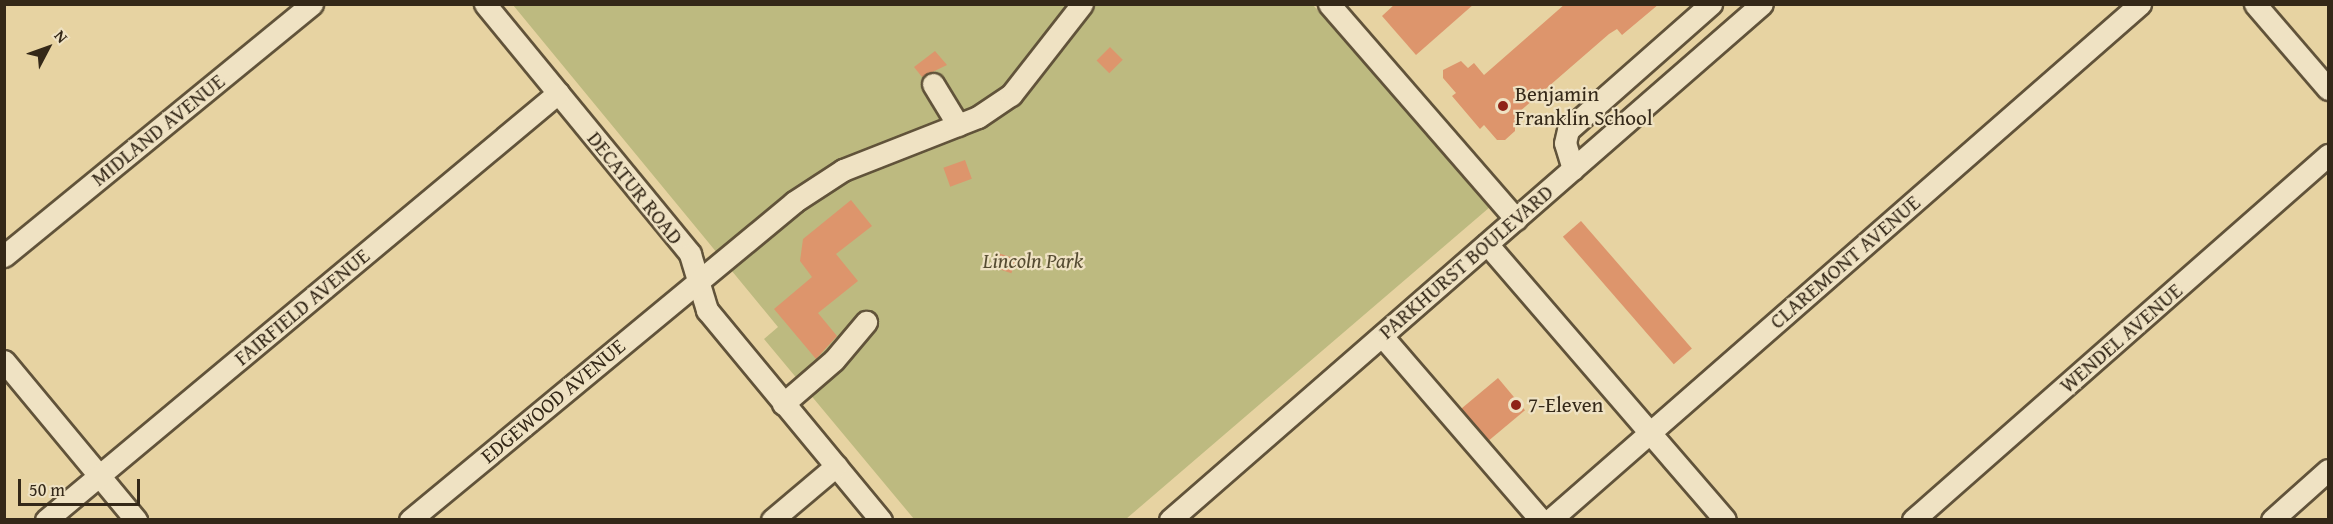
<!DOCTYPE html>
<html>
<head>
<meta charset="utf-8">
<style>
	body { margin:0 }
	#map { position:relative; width:2333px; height:524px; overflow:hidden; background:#e7d3a2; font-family:"Gentium Book Plus",serif }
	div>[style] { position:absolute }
	.green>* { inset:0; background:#bdba80 }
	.building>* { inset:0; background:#dd956c; transform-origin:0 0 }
	.roads { filter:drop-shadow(2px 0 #61533a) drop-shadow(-2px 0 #61533a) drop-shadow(0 2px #61533a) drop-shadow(0 -2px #61533a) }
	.minor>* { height:21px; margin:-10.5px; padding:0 10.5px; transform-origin:10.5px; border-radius:10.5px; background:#efe2c3 }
	.dots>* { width:16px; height:16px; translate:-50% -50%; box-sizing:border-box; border:3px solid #efe2c3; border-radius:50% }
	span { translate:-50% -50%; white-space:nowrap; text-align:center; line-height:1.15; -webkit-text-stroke:4.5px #efe2c3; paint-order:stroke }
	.poi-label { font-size:21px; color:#342818 }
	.left { translate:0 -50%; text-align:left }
	.street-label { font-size:21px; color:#342818 }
	.park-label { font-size:21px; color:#564c32; font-style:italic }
	.frame { position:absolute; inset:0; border:6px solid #342818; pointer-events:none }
	.north { position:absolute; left:18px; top:18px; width:60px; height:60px; -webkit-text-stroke:4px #efe2c3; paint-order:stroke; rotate:49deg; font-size:16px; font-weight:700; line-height:24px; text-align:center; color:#342818 }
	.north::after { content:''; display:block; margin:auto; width:21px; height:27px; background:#342818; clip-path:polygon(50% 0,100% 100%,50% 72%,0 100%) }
	.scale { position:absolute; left:18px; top:479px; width:122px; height:27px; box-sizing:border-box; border:3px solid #342818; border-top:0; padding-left:8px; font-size:18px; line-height:21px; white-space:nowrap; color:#342818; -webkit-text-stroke:4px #efe2c3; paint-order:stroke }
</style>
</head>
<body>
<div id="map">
	<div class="green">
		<i style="clip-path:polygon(513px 5px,1313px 5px,1490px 207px,1126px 519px,914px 519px,764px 339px,778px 327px)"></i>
	</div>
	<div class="building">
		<i style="clip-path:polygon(1395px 4px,1474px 4px,1416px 55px,1382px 16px)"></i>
		<i style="clip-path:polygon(1565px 4px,1659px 4px,1622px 35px,1617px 29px,1609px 34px,1519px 112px,1523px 117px,1515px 123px,1515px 131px,1505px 140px,1497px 140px,1484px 125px,1480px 129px,1452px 96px,1456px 93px,1443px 78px,1443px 70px,1461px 61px,1468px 68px,1474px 63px,1484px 75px)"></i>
		<i style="left:1110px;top:47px;width:18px;height:19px;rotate:45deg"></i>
		<i style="clip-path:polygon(935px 51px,947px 65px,922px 77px,914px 67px)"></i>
		<i style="left:965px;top:160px;width:20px;height:23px;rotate:70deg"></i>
		<i style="clip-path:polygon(851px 200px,872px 226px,836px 254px,858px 281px,818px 313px,837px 336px,816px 359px,774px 309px,812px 277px,800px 261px,803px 239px)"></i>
		<i style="left:1581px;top:221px;width:169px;height:24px;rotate:49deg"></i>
		<i style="left:998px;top:253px;width:19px;height:15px;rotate:18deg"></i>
		<i style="left:1498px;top:378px;width:42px;height:48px;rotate:50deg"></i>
	</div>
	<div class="roads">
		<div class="minor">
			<i style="left:485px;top:4px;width:323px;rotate:50.6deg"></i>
			<i style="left:690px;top:254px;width:59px;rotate:73.1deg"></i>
			<i style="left:707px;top:310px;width:273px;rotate:50.4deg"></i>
			<i style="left:1329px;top:4px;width:285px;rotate:49deg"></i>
			<i style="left:2255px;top:4px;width:112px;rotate:49.3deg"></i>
			<i style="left:933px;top:84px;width:48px;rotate:58.6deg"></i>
			<i style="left:1573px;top:169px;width:27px;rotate:-107deg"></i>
			<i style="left:1565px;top:143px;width:13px;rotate:-77deg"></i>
			<i style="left:1568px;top:130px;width:191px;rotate:-41.4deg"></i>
			<i style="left:1487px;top:244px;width:364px;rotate:49.2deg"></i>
			<i style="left:4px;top:256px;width:398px;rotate:-39.3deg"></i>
			<i style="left:1382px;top:336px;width:243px;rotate:49.2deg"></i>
			<i style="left:4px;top:361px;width:207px;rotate:50.3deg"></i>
			<i style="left:783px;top:404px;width:67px;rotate:-40.8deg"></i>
			<i style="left:834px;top:360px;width:50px;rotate:-49.9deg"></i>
			<i style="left:46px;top:520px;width:667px;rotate:-39.83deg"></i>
			<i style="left:410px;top:520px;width:499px;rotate:-39.6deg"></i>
			<i style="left:794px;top:202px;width:59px;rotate:-33.1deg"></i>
			<i style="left:843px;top:170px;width:145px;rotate:-21.4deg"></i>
			<i style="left:978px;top:117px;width:40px;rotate:-34deg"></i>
			<i style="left:1011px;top:95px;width:115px;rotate:-52deg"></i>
			<i style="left:772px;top:520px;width:84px;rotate:-40.2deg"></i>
			<i style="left:1170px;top:520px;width:785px;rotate:-41.08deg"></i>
			<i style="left:1550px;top:520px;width:784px;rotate:-41.17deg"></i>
			<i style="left:1913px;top:520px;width:553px;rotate:-41.33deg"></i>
			<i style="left:2272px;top:520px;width:75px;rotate:-41.8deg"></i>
		</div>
	</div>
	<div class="dots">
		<i style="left:1503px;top:106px;background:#8f2418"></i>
		<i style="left:1516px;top:405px;background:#8f2418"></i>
	</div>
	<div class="poi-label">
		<span class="left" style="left:1515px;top:106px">Benjamin<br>Franklin School</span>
		<span class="left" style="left:1528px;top:405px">7-Eleven</span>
	</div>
	<div class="street-label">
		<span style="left:158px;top:130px;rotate:-39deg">MIDLAND AVENUE</span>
		<span style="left:635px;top:188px;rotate:51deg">DECATUR ROAD</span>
		<span style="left:1466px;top:262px;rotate:-41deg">PARKHURST BOULEVARD</span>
		<span style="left:1845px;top:262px;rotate:-41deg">CLAREMONT AVENUE</span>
		<span style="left:302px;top:307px;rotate:-40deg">FAIRFIELD AVENUE</span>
		<span style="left:2121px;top:338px;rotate:-41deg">WENDEL AVENUE</span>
		<span style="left:553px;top:401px;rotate:-40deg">EDGEWOOD AVENUE</span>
	</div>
	<div class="park-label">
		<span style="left:1033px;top:261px">Lincoln Park</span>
	</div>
	<div class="frame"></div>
	<div class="north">N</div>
	<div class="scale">50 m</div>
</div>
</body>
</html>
